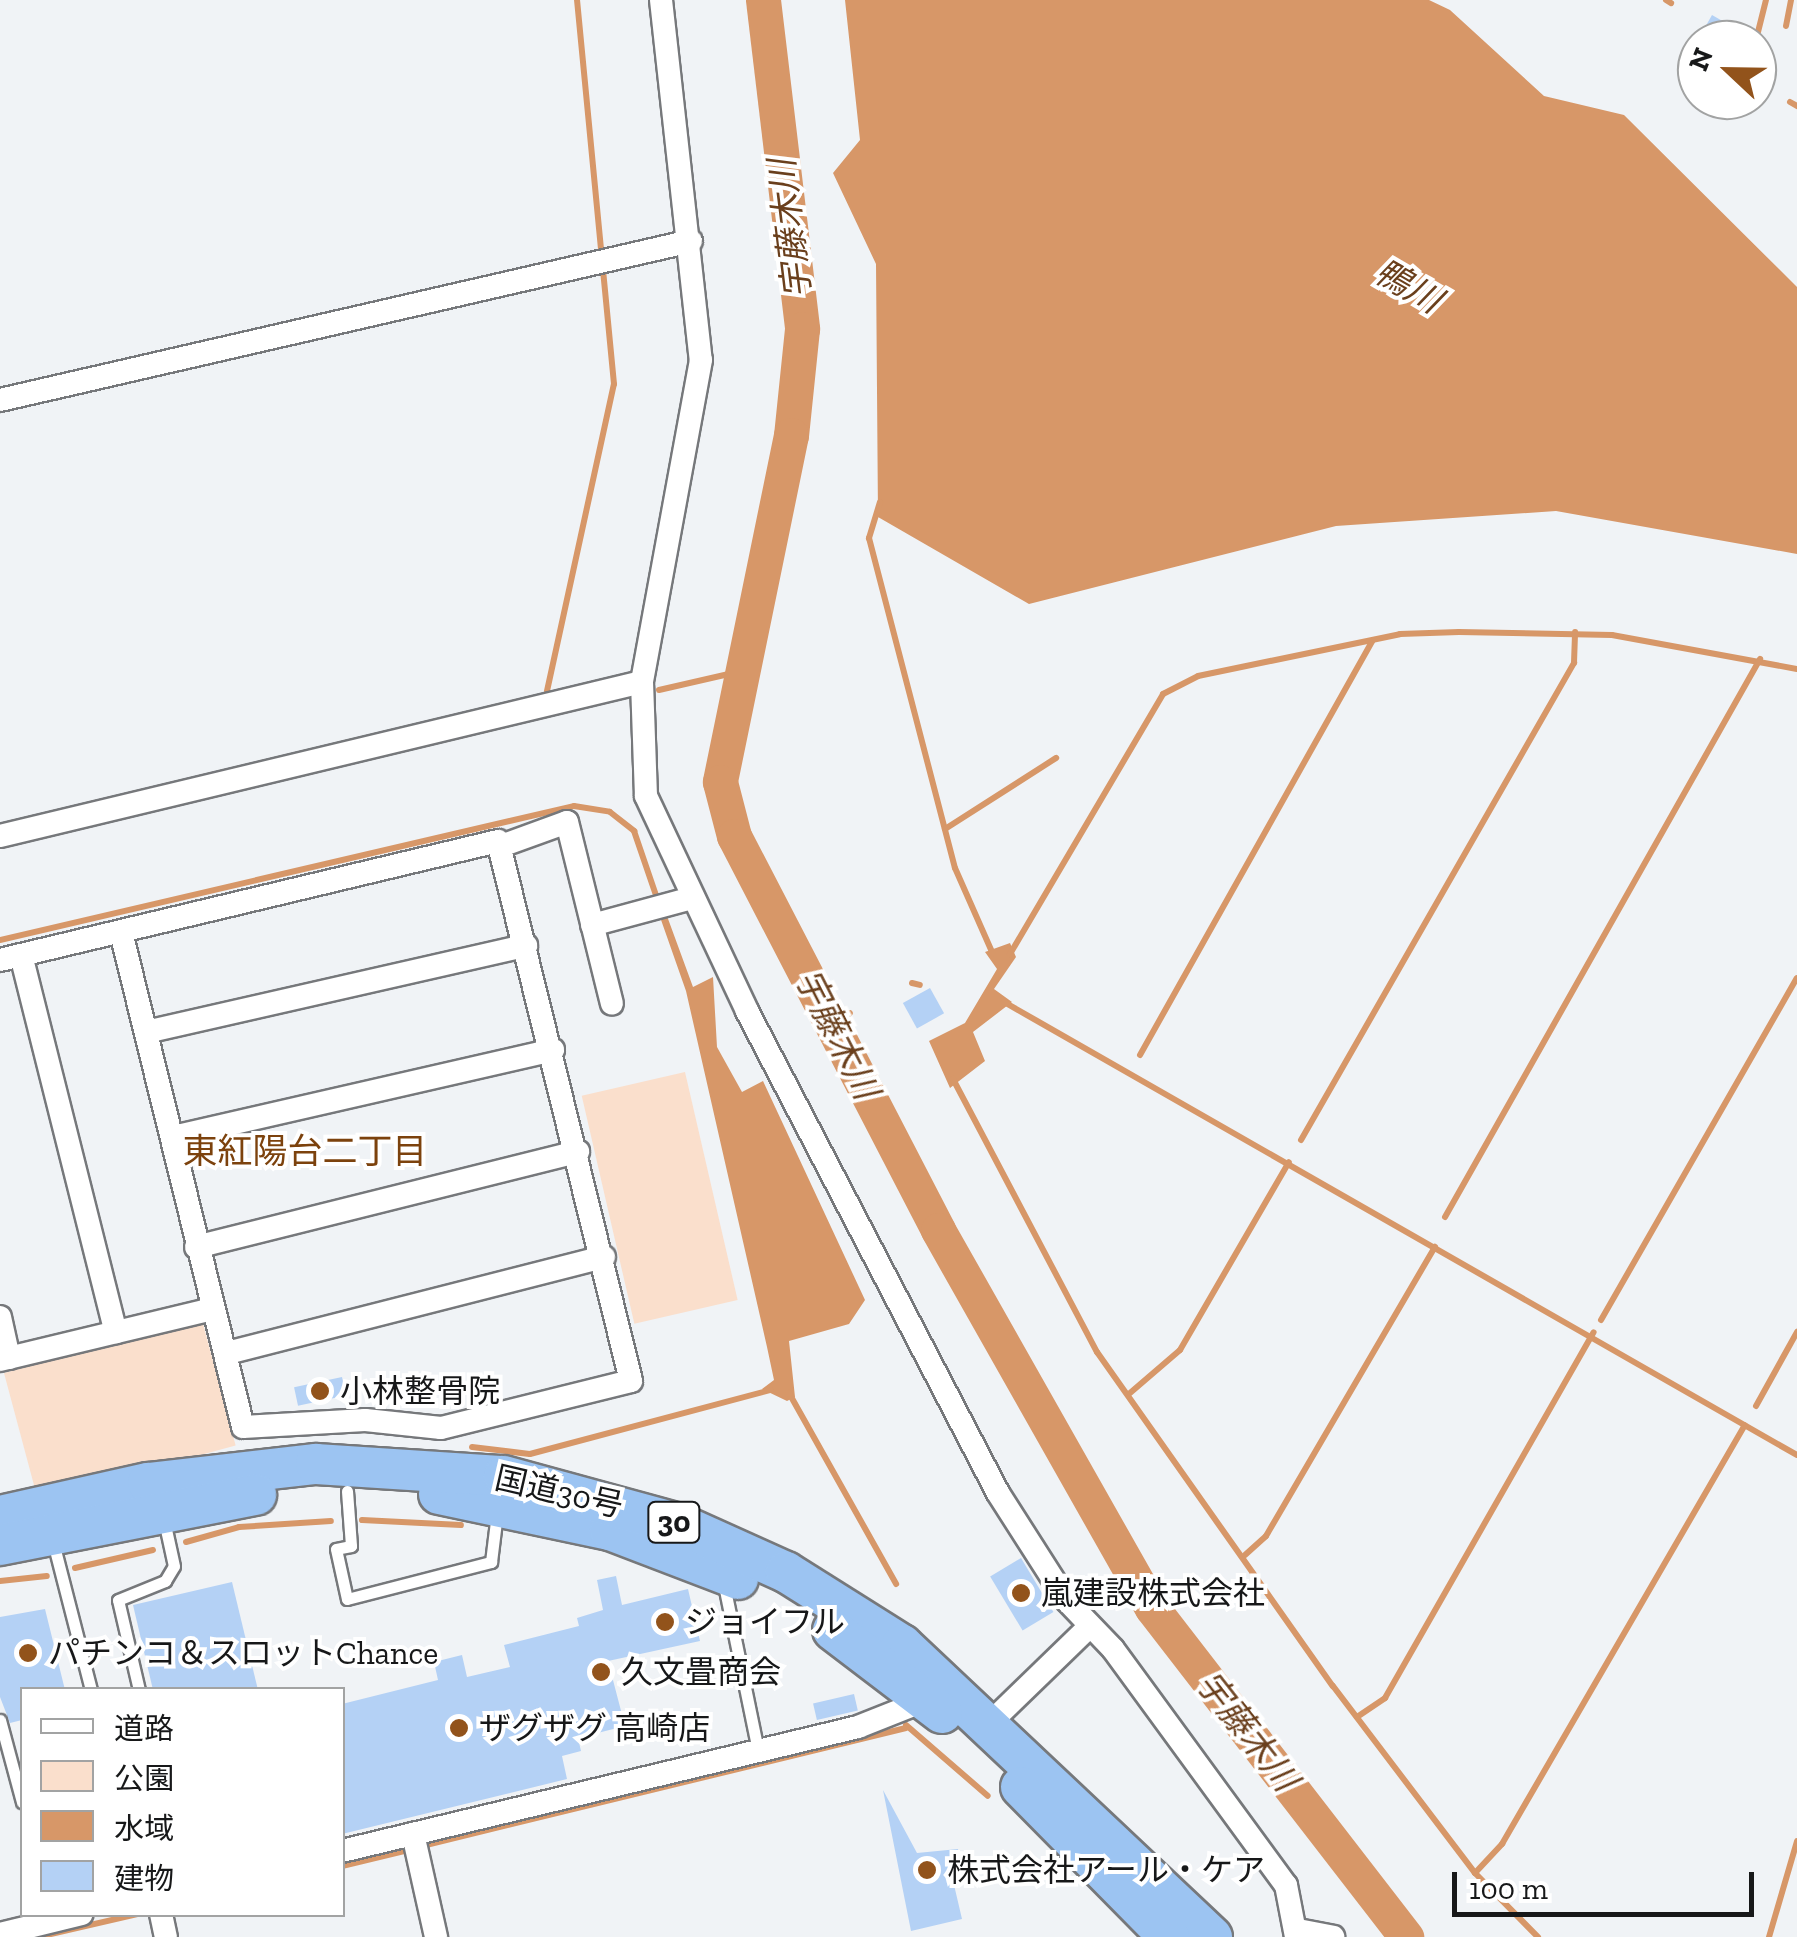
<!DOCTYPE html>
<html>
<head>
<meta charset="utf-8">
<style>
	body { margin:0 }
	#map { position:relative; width:1797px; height:1937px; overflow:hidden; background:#f0f3f6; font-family:"Zilla Slab","Noto Sans JP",serif }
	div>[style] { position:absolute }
	.green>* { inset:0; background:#fadfcc; transform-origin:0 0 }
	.water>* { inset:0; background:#d79768 }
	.stream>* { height:6px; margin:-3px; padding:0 3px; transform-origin:3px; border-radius:3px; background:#d79768 }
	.river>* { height:35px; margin:-17.5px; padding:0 17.5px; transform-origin:17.5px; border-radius:17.5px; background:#d79768 }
	.building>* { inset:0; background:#b4d1f5; transform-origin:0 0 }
	.roads { filter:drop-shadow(2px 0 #76787b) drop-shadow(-2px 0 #76787b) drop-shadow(0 2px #76787b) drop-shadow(0 -2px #76787b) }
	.service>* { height:11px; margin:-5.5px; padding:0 5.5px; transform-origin:5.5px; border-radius:5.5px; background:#fff }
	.minor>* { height:22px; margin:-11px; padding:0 11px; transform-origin:11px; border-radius:11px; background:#fff }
	.trunk>* { height:40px; margin:-20px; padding:0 20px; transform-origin:20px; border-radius:20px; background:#9cc4f2 }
	.dots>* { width:28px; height:28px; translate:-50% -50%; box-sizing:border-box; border:5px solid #fff; border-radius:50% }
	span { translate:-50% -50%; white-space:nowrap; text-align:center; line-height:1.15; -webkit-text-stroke:8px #fff; paint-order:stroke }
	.shield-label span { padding:2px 8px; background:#fff; border:2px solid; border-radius:8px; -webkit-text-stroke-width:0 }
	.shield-label { font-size:30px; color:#171819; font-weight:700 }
	.poi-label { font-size:32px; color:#171819 }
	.left { translate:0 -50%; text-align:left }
	.street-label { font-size:32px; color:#171819 }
	.water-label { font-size:35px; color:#6a3f1c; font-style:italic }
	.neighbourhood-label { font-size:35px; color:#7c420d }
	.legend { position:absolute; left:20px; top:1687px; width:325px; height:230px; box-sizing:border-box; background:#fff; border:2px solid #a2a3a3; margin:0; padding:12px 18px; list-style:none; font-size:30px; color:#171819 }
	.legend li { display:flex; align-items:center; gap:20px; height:50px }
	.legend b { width:50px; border:2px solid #a2a3a3 }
	.north { position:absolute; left:1677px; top:20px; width:100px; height:100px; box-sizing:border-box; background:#fff; border:2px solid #a2a3a3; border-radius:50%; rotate:292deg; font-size:28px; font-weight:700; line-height:40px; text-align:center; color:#171819 }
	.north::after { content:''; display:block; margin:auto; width:35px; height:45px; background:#92531b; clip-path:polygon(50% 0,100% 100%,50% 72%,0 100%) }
	.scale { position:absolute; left:1452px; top:1872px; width:302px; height:45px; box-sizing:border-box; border:5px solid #171819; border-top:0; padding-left:12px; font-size:30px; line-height:35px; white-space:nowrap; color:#171819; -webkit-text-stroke:8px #fff; paint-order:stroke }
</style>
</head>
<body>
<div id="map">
	<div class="green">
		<i style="left:685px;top:1072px;width:234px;height:106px;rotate:77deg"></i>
		<i style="left:202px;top:1320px;width:130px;height:205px;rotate:75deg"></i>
	</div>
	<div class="water">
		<i style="clip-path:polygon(845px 0,1429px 0,1450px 10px,1544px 96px,1624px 115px,1797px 287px,1797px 554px,1556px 511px,1336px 526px,1029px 604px,878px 517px,876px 264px,833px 173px,860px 140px)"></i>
		<i style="clip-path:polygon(667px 916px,693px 987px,713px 977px,717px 1047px,742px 1092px,763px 1081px,865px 1300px,849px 1324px,789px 1341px,795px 1397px,787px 1401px,762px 1389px,774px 1380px,767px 1347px,686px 991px,660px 917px)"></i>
		<i style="clip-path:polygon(1010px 943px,1016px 957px,994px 989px,1012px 1002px,973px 1032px,985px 1061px,950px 1088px,929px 1041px,965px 1023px,997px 969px,985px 952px)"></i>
	</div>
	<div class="stream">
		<i style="left:1666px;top:0;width:6px;rotate:31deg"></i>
		<i style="left:1786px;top:26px;width:26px;rotate:-79deg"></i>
		<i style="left:1756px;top:40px;width:41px;rotate:-76deg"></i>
		<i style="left:1790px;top:102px;width:8px;rotate:30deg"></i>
		<i style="left:880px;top:502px;width:38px;rotate:107deg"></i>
		<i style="left:869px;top:538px;width:341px;rotate:75.4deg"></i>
		<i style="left:955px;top:868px;width:94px;rotate:66.2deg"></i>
		<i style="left:659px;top:690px;width:85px;rotate:-12.9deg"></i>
		<i style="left:547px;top:691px;width:314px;rotate:-77.7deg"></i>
		<i style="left:614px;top:384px;width:386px;rotate:-95.5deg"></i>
		<i style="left:945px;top:829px;width:132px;rotate:-32.6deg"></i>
		<i style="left:0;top:940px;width:589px;rotate:-13.14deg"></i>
		<i style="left:574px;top:806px;width:36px;rotate:9deg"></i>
		<i style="left:610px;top:812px;width:31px;rotate:38deg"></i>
		<i style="left:634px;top:831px;width:77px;rotate:71.1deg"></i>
		<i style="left:1010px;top:954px;width:302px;rotate:-59.5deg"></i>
		<i style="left:1163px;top:694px;width:39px;rotate:-27deg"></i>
		<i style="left:1198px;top:676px;width:206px;rotate:-11.7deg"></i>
		<i style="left:1400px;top:634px;width:59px;rotate:-1.9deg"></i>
		<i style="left:1459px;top:632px;width:153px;rotate:1.1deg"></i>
		<i style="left:1612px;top:635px;width:188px;rotate:10.4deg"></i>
		<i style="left:912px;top:983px;width:8px;rotate:14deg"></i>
		<i style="left:1004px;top:1002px;width:913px;rotate:29.74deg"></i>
		<i style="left:832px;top:1026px;width:22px;rotate:-36deg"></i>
		<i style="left:1140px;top:1055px;width:475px;rotate:-60.7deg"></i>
		<i style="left:953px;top:1079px;width:309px;rotate:62.2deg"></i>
		<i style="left:1097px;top:1352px;width:409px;rotate:54.8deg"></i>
		<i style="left:1333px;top:1686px;width:235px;rotate:52.8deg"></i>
		<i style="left:1475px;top:1873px;width:90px;rotate:45.5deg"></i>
		<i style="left:1301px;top:1140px;width:550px;rotate:-60.22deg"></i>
		<i style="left:1574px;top:663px;width:31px;rotate:-88deg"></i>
		<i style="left:1445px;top:1217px;width:641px;rotate:-60.55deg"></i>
		<i style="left:1601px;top:1320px;width:394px;rotate:-60.2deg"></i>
		<i style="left:789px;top:1393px;width:219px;rotate:60.7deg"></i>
		<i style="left:1130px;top:1393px;width:66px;rotate:-40.7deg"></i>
		<i style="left:1180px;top:1350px;width:217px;rotate:-59.9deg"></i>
		<i style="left:1756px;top:1406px;width:85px;rotate:-61deg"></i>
		<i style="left:472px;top:1447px;width:58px;rotate:6.9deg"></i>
		<i style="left:530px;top:1454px;width:249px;rotate:-14.9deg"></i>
		<i style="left:362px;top:1520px;width:99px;rotate:2.9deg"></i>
		<i style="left:186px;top:1542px;width:55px;rotate:-15.8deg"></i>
		<i style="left:239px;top:1527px;width:92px;rotate:-3.7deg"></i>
		<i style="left:1245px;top:1555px;width:28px;rotate:-42deg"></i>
		<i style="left:1266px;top:1536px;width:335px;rotate:-59.7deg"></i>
		<i style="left:75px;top:1568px;width:80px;rotate:-13deg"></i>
		<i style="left:0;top:1581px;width:47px;rotate:-6.1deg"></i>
		<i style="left:1357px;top:1717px;width:34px;rotate:-34deg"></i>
		<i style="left:1385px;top:1698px;width:421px;rotate:-60.3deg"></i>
		<i style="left:906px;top:1725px;width:108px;rotate:40.9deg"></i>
		<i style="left:426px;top:1845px;width:494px;rotate:-13.7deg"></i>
		<i style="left:342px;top:1866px;width:65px;rotate:-13.4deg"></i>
		<i style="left:1475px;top:1873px;width:40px;rotate:-47deg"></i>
		<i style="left:1502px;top:1844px;width:484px;rotate:-59.9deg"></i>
		<i style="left:38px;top:1937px;width:103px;rotate:-13deg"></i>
		<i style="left:1769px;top:1937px;width:100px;rotate:-73.7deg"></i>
	</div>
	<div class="river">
		<i style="left:763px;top:0;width:331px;rotate:83.2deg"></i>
		<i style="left:802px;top:329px;width:107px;rotate:95.9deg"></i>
		<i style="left:791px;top:435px;width:354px;rotate:101.6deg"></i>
		<i style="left:720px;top:782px;width:56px;rotate:75.5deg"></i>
		<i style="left:734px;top:836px;width:444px;rotate:62.6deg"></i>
		<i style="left:938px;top:1230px;width:434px;rotate:60.5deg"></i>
		<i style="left:1152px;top:1608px;width:416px;rotate:52.3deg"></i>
	</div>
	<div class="building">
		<i style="clip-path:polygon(1712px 15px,1733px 27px,1726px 40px,1698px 40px)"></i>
		<i style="left:930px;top:988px;width:29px;height:31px;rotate:61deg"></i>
		<i style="left:342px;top:1377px;width:19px;height:49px;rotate:78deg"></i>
		<i style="left:1021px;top:1558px;width:63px;height:36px;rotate:59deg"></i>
		<i style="clip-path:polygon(616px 1576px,622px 1605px,688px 1589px,700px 1641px,608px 1661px,625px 1726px,578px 1738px,581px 1751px,562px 1756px,567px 1779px,342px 1834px,342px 1704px,438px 1680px,434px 1662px,462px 1655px,467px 1677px,510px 1667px,504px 1645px,579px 1626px,577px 1618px,603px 1610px,597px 1580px)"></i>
		<i style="clip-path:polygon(232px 1582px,258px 1690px,153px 1690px,133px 1605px)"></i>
		<i style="clip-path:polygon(45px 1609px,65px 1690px,22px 1690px,22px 1720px,10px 1723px,0 1697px,0 1617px)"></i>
		<i style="left:854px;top:1694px;width:17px;height:42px;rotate:77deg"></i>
		<i style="clip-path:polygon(883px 1790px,917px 1853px,958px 1849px,961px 1869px,951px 1872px,962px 1919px,911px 1931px)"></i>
	</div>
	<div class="roads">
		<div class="service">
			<i style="left:347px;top:1491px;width:55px;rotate:85.8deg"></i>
			<i style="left:351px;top:1546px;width:15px;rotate:169deg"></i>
			<i style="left:336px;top:1549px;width:51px;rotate:77.6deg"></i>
			<i style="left:347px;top:1599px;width:149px;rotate:-14.4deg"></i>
			<i style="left:491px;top:1562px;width:49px;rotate:-83deg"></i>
			<i style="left:53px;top:1542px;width:153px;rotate:75.6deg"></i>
			<i style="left:723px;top:1580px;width:175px;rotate:78.4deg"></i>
			<i style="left:139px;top:1690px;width:92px;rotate:-103.1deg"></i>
			<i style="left:118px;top:1600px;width:51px;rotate:-22deg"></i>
			<i style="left:165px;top:1581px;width:17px;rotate:-59deg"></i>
			<i style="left:174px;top:1566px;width:47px;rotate:-102.3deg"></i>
			<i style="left:0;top:1720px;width:85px;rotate:75deg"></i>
		</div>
		<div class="minor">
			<i style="left:661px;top:0;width:362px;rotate:83.7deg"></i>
			<i style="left:701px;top:360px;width:327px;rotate:100.4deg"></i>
			<i style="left:642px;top:682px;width:114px;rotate:88deg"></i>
			<i style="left:646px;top:796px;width:238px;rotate:64.8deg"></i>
			<i style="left:747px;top:1011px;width:543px;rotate:62.49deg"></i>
			<i style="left:998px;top:1493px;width:128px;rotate:57.4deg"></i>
			<i style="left:1067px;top:1601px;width:66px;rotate:46.2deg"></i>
			<i style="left:1113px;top:1649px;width:293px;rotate:53.8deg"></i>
			<i style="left:1286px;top:1885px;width:53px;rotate:79.1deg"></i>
			<i style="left:0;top:400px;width:709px;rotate:-12.96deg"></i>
			<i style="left:0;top:836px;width:660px;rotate:-13.49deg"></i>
			<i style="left:501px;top:846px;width:70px;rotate:-20deg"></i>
			<i style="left:567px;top:822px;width:187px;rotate:76.1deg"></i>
			<i style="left:592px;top:925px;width:104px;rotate:-15.1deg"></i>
			<i style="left:21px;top:955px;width:389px;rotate:75.9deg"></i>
			<i style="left:0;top:960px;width:512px;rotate:-13.44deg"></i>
			<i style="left:498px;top:841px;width:556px;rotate:76.16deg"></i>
			<i style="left:631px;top:1381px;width:196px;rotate:166.1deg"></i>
			<i style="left:441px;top:1428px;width:76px;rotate:-174deg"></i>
			<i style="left:365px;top:1420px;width:122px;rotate:176.7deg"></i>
			<i style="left:243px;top:1427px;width:510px;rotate:-103.85deg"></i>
			<i style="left:146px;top:1032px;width:390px;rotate:-12.8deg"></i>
			<i style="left:173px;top:1137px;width:390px;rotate:-12.9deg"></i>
			<i style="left:196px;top:1247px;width:394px;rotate:-14deg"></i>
			<i style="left:0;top:1317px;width:42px;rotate:77.6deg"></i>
			<i style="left:227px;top:1353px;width:389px;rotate:-14.3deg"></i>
			<i style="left:0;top:1360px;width:215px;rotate:-13.5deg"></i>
			<i style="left:992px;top:1721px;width:136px;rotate:-44.1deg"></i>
			<i style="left:413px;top:1834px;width:106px;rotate:77.4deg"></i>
			<i style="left:342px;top:1851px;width:531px;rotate:-13.51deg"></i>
			<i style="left:858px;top:1727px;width:73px;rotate:-21.7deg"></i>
			<i style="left:161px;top:1914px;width:24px;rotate:78deg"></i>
			<i style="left:1298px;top:1930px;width:36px;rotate:11deg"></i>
			<i style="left:0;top:1934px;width:84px;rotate:-13.7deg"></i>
		</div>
		<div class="trunk">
			<i style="left:439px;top:1494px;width:175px;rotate:11.9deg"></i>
			<i style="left:610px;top:1530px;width:137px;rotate:20.9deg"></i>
			<i style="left:0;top:1516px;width:152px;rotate:-12.6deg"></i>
			<i style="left:148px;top:1483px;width:169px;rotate:-6.5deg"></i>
			<i style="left:316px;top:1464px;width:188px;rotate:3.7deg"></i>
			<i style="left:504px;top:1476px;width:181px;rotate:15.3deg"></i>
			<i style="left:679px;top:1524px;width:117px;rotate:24.2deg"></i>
			<i style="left:786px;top:1572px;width:137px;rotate:32.2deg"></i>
			<i style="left:902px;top:1645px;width:426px;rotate:43.3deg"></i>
			<i style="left:0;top:1545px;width:261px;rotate:-11.1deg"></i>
			<i style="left:833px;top:1630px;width:137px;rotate:37.3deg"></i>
			<i style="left:1021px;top:1787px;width:211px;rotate:45.4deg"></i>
		</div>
	</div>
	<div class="dots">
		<i style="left:320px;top:1391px;background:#92531b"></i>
		<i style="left:1021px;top:1593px;background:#92531b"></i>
		<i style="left:665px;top:1622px;background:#92531b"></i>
		<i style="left:28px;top:1653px;background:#92531b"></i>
		<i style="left:601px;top:1672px;background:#92531b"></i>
		<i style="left:459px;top:1728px;background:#92531b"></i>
		<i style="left:927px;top:1870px;background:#92531b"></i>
	</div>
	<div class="shield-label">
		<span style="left:674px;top:1522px">30</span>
	</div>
	<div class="poi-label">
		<span class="left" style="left:340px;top:1391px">小林整骨院</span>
		<span class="left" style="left:1041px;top:1593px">嵐建設株式会社</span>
		<span class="left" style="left:685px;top:1622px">ジョイフル</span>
		<span class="left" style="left:48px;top:1653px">パチンコ＆スロットChance</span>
		<span class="left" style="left:621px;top:1672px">久文畳商会</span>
		<span class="left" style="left:479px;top:1728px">ザグザグ 高崎店</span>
		<span class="left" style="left:947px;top:1870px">株式会社アール・ケア</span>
	</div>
	<div class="street-label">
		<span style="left:559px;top:1492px;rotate:13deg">国道30号</span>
	</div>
	<div class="water-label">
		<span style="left:790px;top:229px;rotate:-97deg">宇藤木川</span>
		<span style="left:1408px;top:286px;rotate:30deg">鴨川</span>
		<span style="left:837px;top:1034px;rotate:63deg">宇藤木川</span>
		<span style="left:1247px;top:1731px;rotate:52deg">宇藤木川</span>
	</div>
	<div class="neighbourhood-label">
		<span style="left:305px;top:1151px">東紅陽台二丁目</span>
	</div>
	<ul class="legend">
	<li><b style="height:12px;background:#fff"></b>道路</li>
	<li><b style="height:28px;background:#fadfcc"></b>公園</li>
	<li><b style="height:28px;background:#d79768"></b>水域</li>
	<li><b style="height:28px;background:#b4d1f5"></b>建物</li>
	</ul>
	<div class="north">N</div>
	<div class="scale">100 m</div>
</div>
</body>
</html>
